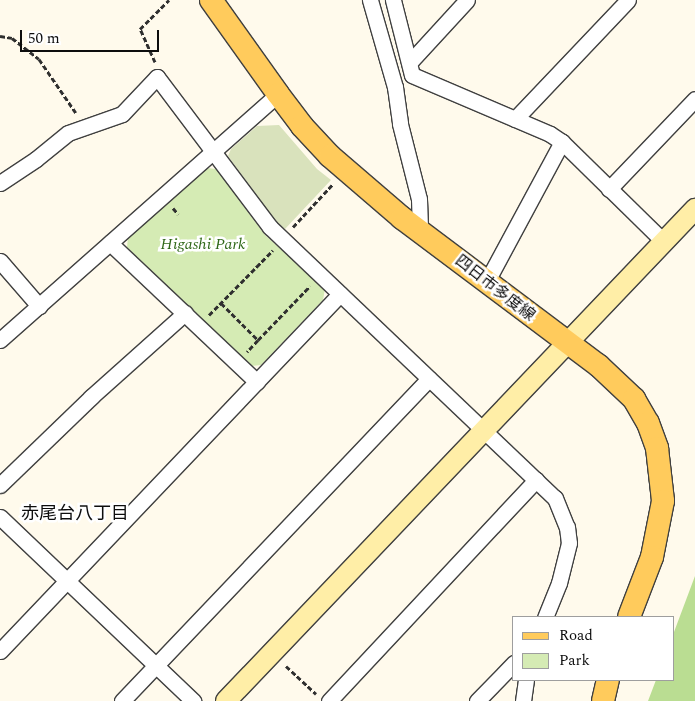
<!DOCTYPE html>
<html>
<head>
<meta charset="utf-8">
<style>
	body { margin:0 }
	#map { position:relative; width:695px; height:701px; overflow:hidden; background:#fffaec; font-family:Spectral,"Noto Sans JP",serif }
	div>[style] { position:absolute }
	.green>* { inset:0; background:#d5ebb4 }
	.forest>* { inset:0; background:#badd92 }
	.cemetery>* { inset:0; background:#d9e2bc }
	.path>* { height:3px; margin-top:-1.5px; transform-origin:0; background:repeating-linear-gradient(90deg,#2f2f2f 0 5px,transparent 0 7.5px) }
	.roads { filter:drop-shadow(1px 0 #404040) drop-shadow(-1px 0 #404040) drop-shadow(0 1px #404040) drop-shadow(0 -1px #404040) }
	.street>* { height:15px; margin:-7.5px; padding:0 7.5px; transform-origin:7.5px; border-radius:7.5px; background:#fff }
	.secondary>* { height:20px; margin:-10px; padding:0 10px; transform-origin:10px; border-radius:10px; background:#ffeea7 }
	.primary>* { height:22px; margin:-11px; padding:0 11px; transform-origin:11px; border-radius:11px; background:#ffcb5c }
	span { translate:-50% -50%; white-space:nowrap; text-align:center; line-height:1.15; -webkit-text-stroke:5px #fff; paint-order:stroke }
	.park-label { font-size:16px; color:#306819; font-style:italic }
	.street-label { font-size:16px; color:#0d0d0d }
	.neighbourhood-label { font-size:18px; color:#0d0d0d }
	.legend { position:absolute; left:512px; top:616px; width:162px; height:65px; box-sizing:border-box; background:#fff; border:1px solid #9e9e9e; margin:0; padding:6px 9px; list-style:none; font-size:15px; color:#0d0d0d }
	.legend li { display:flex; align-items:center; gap:10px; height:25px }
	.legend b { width:25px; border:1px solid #9e9e9e }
	.scale { position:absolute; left:20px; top:30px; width:139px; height:22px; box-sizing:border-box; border:2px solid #0d0d0d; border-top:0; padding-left:6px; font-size:15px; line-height:18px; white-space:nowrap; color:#0d0d0d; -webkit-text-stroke:4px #fff; paint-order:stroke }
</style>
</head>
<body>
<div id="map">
	<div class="green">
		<i style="clip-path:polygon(207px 168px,216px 169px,265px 235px,325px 289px,323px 300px,261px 365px,251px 366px,127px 247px,128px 237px)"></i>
	</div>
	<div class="forest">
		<i style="clip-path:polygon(695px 576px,695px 701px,648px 701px,656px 680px,674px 680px,674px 632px)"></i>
	</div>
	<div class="cemetery">
		<i style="clip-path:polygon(279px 125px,317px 169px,331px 180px,285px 229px,277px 223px,228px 156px,231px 149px,257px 126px)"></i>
	</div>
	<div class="path">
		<i style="left:0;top:36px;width:12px;rotate:9deg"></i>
		<i style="left:12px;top:38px;width:34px;rotate:38deg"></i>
		<i style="left:39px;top:59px;width:65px;rotate:55.6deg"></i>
		<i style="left:155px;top:62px;width:36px;rotate:-114deg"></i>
		<i style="left:140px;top:29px;width:41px;rotate:-45deg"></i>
		<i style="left:173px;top:208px;width:8px;rotate:50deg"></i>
		<i style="left:293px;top:227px;width:59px;rotate:-47.1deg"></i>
		<i style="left:221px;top:303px;width:52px;rotate:45deg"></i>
		<i style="left:258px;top:340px;width:16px;rotate:133deg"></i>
		<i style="left:209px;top:315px;width:91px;rotate:-45.4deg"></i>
		<i style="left:258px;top:340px;width:75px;rotate:-46.1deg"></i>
		<i style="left:286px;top:666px;width:41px;rotate:43deg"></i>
	</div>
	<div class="roads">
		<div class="street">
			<i style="left:370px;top:0;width:91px;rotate:74deg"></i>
			<i style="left:395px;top:87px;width:37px;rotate:82deg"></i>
			<i style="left:400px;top:124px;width:77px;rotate:75.8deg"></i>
			<i style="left:419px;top:199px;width:32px;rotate:88deg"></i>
			<i style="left:393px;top:0;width:77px;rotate:75.8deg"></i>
			<i style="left:412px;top:75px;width:150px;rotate:23.1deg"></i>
			<i style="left:550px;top:134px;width:14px;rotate:34deg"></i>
			<i style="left:562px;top:142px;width:143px;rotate:44.4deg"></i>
			<i style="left:410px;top:62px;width:84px;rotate:-47.4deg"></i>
			<i style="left:515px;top:119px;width:164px;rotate:-46.5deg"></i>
			<i style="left:0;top:183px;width:43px;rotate:-33.7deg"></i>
			<i style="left:36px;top:159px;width:41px;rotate:-39.1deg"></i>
			<i style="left:68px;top:133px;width:57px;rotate:-19.4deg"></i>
			<i style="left:122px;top:114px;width:51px;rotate:-46.6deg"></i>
			<i style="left:157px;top:77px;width:188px;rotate:53deg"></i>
			<i style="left:270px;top:227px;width:393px;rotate:43.6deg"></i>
			<i style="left:555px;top:498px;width:31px;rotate:68deg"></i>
			<i style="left:567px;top:527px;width:16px;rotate:83deg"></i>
			<i style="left:569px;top:543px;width:41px;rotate:104deg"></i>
			<i style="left:559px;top:583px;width:37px;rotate:112deg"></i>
			<i style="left:609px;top:189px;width:124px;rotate:-46.3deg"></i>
			<i style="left:110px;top:243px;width:202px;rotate:43.4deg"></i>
			<i style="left:0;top:261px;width:60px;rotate:49.1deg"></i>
			<i style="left:487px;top:281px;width:158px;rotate:-61.7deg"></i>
			<i style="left:0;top:340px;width:371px;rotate:-41.5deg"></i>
			<i style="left:0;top:485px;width:127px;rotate:-44deg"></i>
			<i style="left:91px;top:397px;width:126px;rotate:-41.8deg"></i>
			<i style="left:0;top:517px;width:267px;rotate:43.6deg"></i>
			<i style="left:0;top:651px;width:493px;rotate:-46.4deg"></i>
			<i style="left:122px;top:701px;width:445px;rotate:-46.4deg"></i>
			<i style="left:329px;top:701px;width:303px;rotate:-46.9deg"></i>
			<i style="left:477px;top:701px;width:53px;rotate:-45.8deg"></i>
			<i style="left:523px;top:701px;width:21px;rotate:-82deg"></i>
		</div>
		<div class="secondary">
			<i style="left:226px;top:701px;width:680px;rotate:-46.37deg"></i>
		</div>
		<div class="primary">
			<i style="left:211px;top:0;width:115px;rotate:54.5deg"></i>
			<i style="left:278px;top:94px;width:40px;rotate:53deg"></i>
			<i style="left:302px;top:126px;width:41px;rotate:47deg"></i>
			<i style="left:330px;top:156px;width:95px;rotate:40.7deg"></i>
			<i style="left:402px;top:218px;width:245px;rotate:36.9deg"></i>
			<i style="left:598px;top:365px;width:50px;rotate:43.4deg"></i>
			<i style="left:634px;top:399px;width:28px;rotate:60deg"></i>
			<i style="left:648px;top:423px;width:27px;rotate:70deg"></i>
			<i style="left:657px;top:448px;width:53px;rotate:83.5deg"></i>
			<i style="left:663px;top:501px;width:57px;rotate:101.1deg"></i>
			<i style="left:652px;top:557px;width:64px;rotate:111deg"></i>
			<i style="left:603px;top:701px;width:22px;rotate:-77deg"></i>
		</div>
	</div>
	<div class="park-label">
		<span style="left:203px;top:244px">Higashi Park</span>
	</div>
	<div class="street-label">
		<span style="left:495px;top:288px;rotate:38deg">四日市多度線</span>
	</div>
	<div class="neighbourhood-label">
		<span style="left:75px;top:514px">赤尾台八丁目</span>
	</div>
	<ul class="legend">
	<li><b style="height:6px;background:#ffcb5c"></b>Road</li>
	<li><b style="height:14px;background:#d5ebb4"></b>Park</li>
	</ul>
	<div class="scale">50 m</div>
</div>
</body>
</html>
